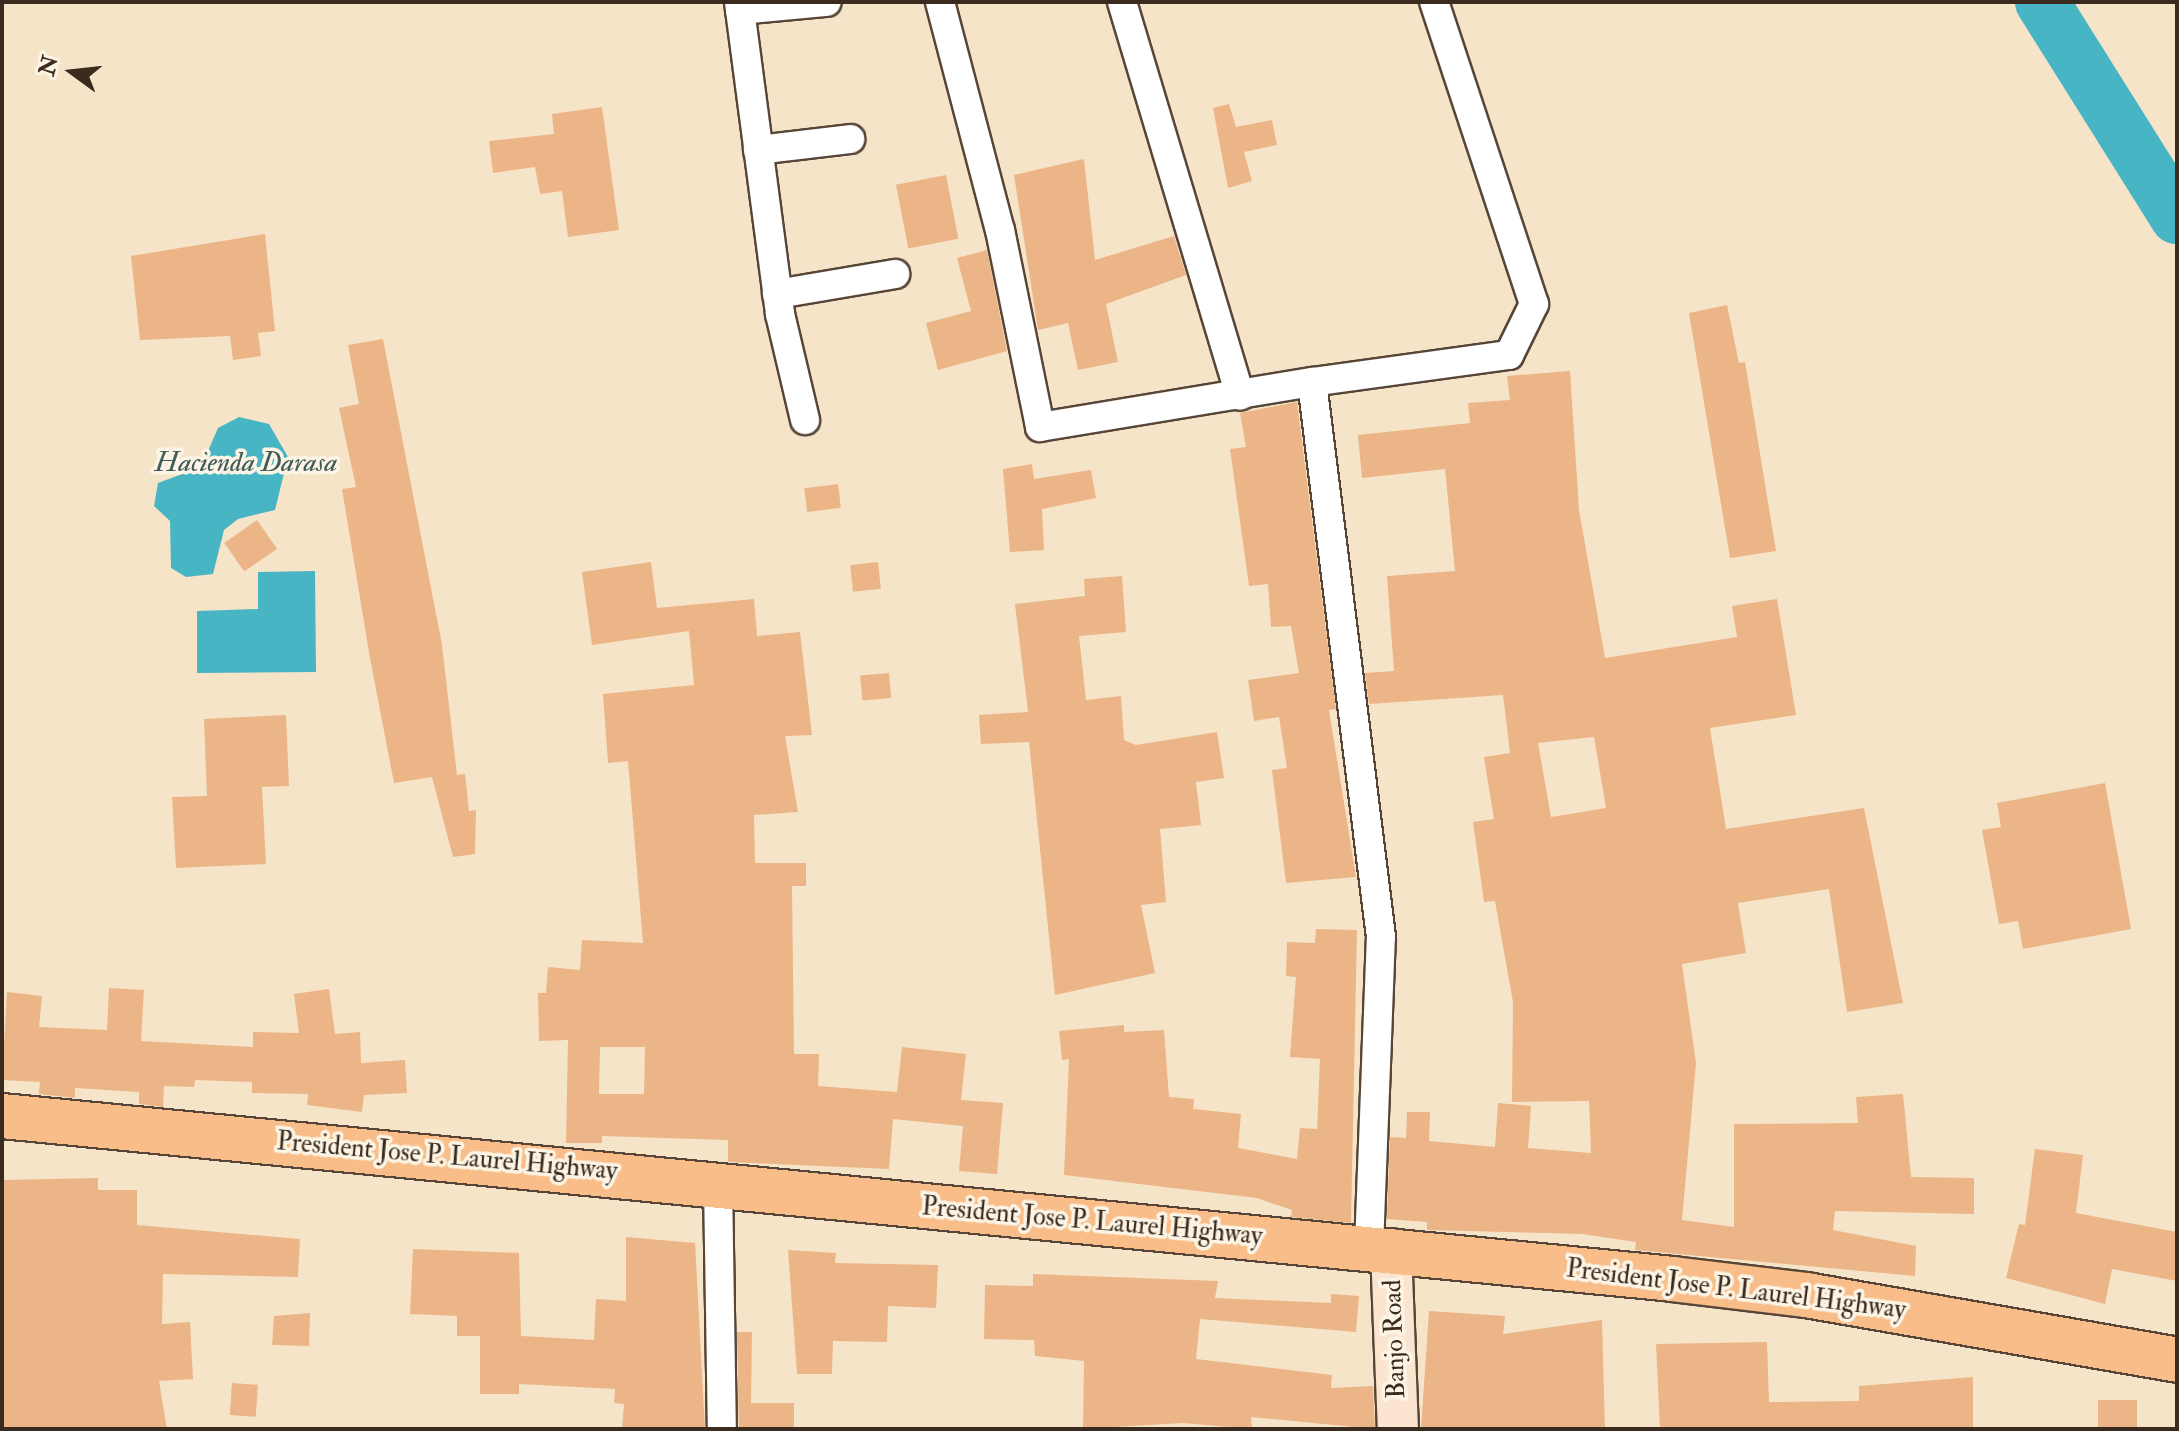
<!DOCTYPE html>
<html>
<head>
<meta charset="utf-8">
<style>
	body { margin:0 }
	#map { position:relative; width:2179px; height:1431px; overflow:hidden; background:#f6e4c9; font-family:"IM FELL Double Pica",serif }
	div>[style] { position:absolute }
	.water>* { inset:0; background:#48b5c4 }
	.river>* { height:54px; margin:-27px; padding:0 27px; transform-origin:27px; border-radius:27px; background:#48b5c4 }
	.building>* { inset:0; background:#ebb587; transform-origin:0 0 }
	.roads { filter:drop-shadow(2px 0 #574638) drop-shadow(-2px 0 #574638) drop-shadow(0 2px #574638) drop-shadow(0 -2px #574638) }
	.street>* { height:28px; margin:-14px; padding:0 14px; transform-origin:14px; border-radius:14px; background:#fff }
	.secondary>* { height:40px; margin:-20px; padding:0 20px; transform-origin:20px; border-radius:20px; background:#fce5d0 }
	.highway>* { height:44px; margin:-22px; padding:0 22px; transform-origin:22px; border-radius:22px; background:#f8bd89 }
	span { translate:-50% -50%; white-space:nowrap; text-align:center; line-height:1.15; -webkit-text-stroke:7px #fcf5e5; paint-order:stroke }
	.street-label { font-size:26px; color:#3b2a1e }
	.water-label { font-size:28px; color:#405b58; font-style:italic }
	.frame { position:absolute; inset:0; border:4px solid #3b2a1e; pointer-events:none }
	.north { position:absolute; left:32px; top:32px; width:80px; height:80px; -webkit-text-stroke:6px #fcf5e5; paint-order:stroke; rotate:285deg; font-size:22px; font-weight:700; line-height:32px; text-align:center; color:#3b2a1e }
	.north::after { content:''; display:block; margin:auto; width:28px; height:36px; background:#3b2a1e; clip-path:polygon(50% 0,100% 100%,50% 72%,0 100%) }
</style>
</head>
<body>
<div id="map">
	<div class="water">
		<i style="clip-path:polygon(239px 417px,269px 424px,288px 457px,275px 510px,238px 519px,224px 530px,213px 574px,186px 577px,171px 568px,170px 521px,154px 506px,158px 483px,201px 467px,218px 428px)"></i>
		<i style="clip-path:polygon(315px 571px,316px 672px,197px 673px,197px 611px,258px 609px,258px 572px)"></i>
	</div>
	<div class="river">
		<i style="left:2042px;top:2px;width:254px;rotate:57.9deg"></i>
	</div>
	<div class="building">
		<i style="clip-path:polygon(1229px 104px,1236px 127px,1272px 120px,1277px 145px,1244px 152px,1252px 181px,1228px 188px,1213px 108px)"></i>
		<i style="clip-path:polygon(602px 107px,619px 230px,568px 237px,562px 191px,540px 194px,535px 167px,493px 173px,489px 141px,554px 134px,552px 114px)"></i>
		<i style="clip-path:polygon(1084px 159px,1095px 260px,1174px 236px,1186px 275px,1106px 304px,1118px 362px,1078px 370px,1068px 323px,1038px 330px,1014px 175px)"></i>
		<i style="left:946px;top:175px;width:65px;height:51px;rotate:79deg"></i>
		<i style="clip-path:polygon(265px 234px,275px 331px,258px 333px,261px 356px,233px 360px,230px 336px,140px 340px,131px 256px)"></i>
		<i style="clip-path:polygon(987px 250px,1007px 351px,938px 370px,926px 323px,971px 311px,957px 258px)"></i>
		<i style="clip-path:polygon(1727px 305px,1739px 363px,1745px 362px,1776px 551px,1730px 558px,1689px 313px)"></i>
		<i style="clip-path:polygon(383px 339px,442px 645px,457px 775px,465px 774px,469px 811px,476px 810px,475px 854px,453px 857px,432px 777px,394px 783px,370px 658px,342px 489px,356px 487px,339px 408px,359px 404px,348px 345px)"></i>
		<i style="clip-path:polygon(evenodd,1570px 371px,1579px 510px,1605px 658px,1737px 637px,1732px 606px,1777px 599px,1796px 715px,1710px 728px,1726px 829px,1864px 808px,1903px 1003px,1847px 1012px,1829px 889px,1738px 903px,1746px 953px,1682px 964px,1696px 1063px,1682px 1220px,1734px 1227px,1734px 1124px,1858px 1123px,1856px 1097px,1903px 1094px,1911px 1177px,1974px 1178px,1974px 1214px,1835px 1211px,1833px 1230px,1916px 1246px,1915px 1276px,1635px 1250px,1636px 1242px,1582px 1234px,1427px 1230px,1427px 1222px,1387px 1219px,1390px 1137px,1406px 1138px,1407px 1112px,1430px 1112px,1429px 1141px,1495px 1147px,1498px 1103px,1531px 1106px,1528px 1148px,1591px 1153px,1589px 1101px,1512px 1102px,1513px 1002px,1495px 901px,1484px 902px,1473px 822px,1494px 819px,1484px 757px,1510px 753px,1503px 695px,1369px 704px,1365px 673px,1394px 671px,1387px 576px,1455px 571px,1445px 469px,1362px 478px,1358px 435px,1470px 423px,1468px 403px,1510px 400px,1507px 376px,1570px 371px,1594px 737px,1606px 808px,1551px 817px,1538px 743px,1594px 737px)"></i>
		<i style="clip-path:polygon(1297px 402px,1336px 709px,1329px 710px,1356px 877px,1286px 883px,1272px 770px,1287px 768px,1279px 717px,1254px 721px,1248px 680px,1299px 673px,1291px 626px,1271px 627px,1268px 584px,1249px 586px,1230px 449px,1246px 447px,1240px 413px)"></i>
		<i style="clip-path:polygon(1032px 464px,1034px 479px,1091px 470px,1096px 498px,1042px 509px,1044px 550px,1010px 552px,1003px 469px)"></i>
		<i style="left:838px;top:484px;width:24px;height:34px;rotate:83deg"></i>
		<i style="left:257px;top:520px;width:35px;height:40px;rotate:55deg"></i>
		<i style="clip-path:polygon(evenodd,651px 562px,657px 608px,754px 599px,757px 636px,800px 632px,812px 735px,785px 736px,798px 812px,754px 815px,755px 863px,806px 863px,806px 886px,792px 886px,794px 1054px,819px 1054px,818px 1086px,897px 1092px,902px 1047px,966px 1054px,961px 1100px,1003px 1103px,997px 1174px,959px 1171px,963px 1126px,893px 1119px,889px 1169px,728px 1162px,728px 1140px,602px 1136px,602px 1143px,566px 1143px,568px 1040px,539px 1041px,538px 993px,546px 993px,548px 967px,580px 970px,582px 940px,643px 943px,628px 761px,608px 763px,603px 694px,694px 685px,689px 631px,592px 645px,582px 572px,651px 562px,600px 1047px,645px 1047px,644px 1094px,599px 1094px,600px 1047px)"></i>
		<i style="left:878px;top:562px;width:27px;height:28px;rotate:84deg"></i>
		<i style="clip-path:polygon(1122px 576px,1126px 632px,1079px 636px,1086px 700px,1121px 696px,1124px 740px,1136px 745px,1217px 732px,1224px 778px,1196px 782px,1201px 825px,1160px 829px,1166px 902px,1141px 905px,1155px 973px,1055px 995px,1029px 742px,981px 744px,979px 715px,1028px 712px,1015px 604px,1085px 596px,1084px 579px)"></i>
		<i style="left:889px;top:673px;width:25px;height:29px;rotate:85deg"></i>
		<i style="clip-path:polygon(286px 715px,289px 786px,262px 787px,266px 864px,176px 868px,172px 797px,207px 796px,204px 719px)"></i>
		<i style="clip-path:polygon(2105px 783px,2131px 929px,2023px 949px,2018px 921px,1999px 924px,1982px 830px,2001px 827px,1997px 803px)"></i>
		<i style="clip-path:polygon(1316px 929px,1357px 930px,1351px 1223px,1291px 1217px,1292px 1210px,1257px 1198px,1064px 1175px,1069px 1059px,1062px 1060px,1059px 1031px,1124px 1025px,1124px 1032px,1164px 1030px,1169px 1097px,1194px 1099px,1193px 1109px,1241px 1114px,1238px 1148px,1297px 1159px,1300px 1128px,1317px 1129px,1320px 1059px,1290px 1057px,1296px 977px,1286px 976px,1287px 942px,1315px 943px)"></i>
		<i style="clip-path:polygon(109px 988px,144px 990px,141px 1041px,253px 1047px,253px 1032px,299px 1033px,294px 994px,329px 989px,335px 1034px,360px 1032px,361px 1063px,405px 1060px,407px 1093px,364px 1095px,362px 1112px,307px 1105px,308px 1094px,252px 1093px,252px 1082px,195px 1080px,194px 1087px,164px 1086px,163px 1107px,139px 1104px,139px 1092px,75px 1088px,75px 1098px,39px 1094px,40px 1082px,2px 1080px,7px 992px,42px 996px,39px 1027px,107px 1030px)"></i>
		<i style="clip-path:polygon(2035px 1149px,2083px 1155px,2076px 1213px,2177px 1232px,2177px 1281px,2112px 1269px,2105px 1304px,2006px 1278px,2019px 1224px,2025px 1225px)"></i>
		<i style="clip-path:polygon(98px 1178px,98px 1190px,137px 1190px,137px 1225px,300px 1239px,298px 1277px,163px 1274px,162px 1324px,190px 1322px,193px 1379px,159px 1381px,167px 1429px,2px 1429px,2px 1180px)"></i>
		<i style="clip-path:polygon(626px 1237px,695px 1243px,705px 1429px,622px 1429px,624px 1404px,614px 1403px,615px 1389px,519px 1384px,519px 1394px,480px 1394px,480px 1336px,457px 1336px,457px 1316px,410px 1314px,413px 1249px,519px 1253px,521px 1336px,594px 1340px,596px 1299px,626px 1301px)"></i>
		<i style="clip-path:polygon(788px 1250px,836px 1253px,835px 1263px,938px 1265px,936px 1308px,888px 1306px,887px 1342px,833px 1341px,832px 1374px,797px 1374px)"></i>
		<i style="clip-path:polygon(1033px 1274px,1218px 1281px,1215px 1298px,1331px 1303px,1331px 1294px,1359px 1296px,1356px 1332px,1200px 1319px,1196px 1359px,1332px 1375px,1331px 1388px,1373px 1386px,1375px 1429px,1251px 1417px,1252px 1429px,1183px 1423px,1083px 1429px,1084px 1361px,1035px 1356px,1034px 1340px,984px 1339px,985px 1285px,1033px 1286px)"></i>
		<i style="clip-path:polygon(1429px 1311px,1505px 1316px,1503px 1334px,1602px 1320px,1605px 1429px,1421px 1429px)"></i>
		<i style="clip-path:polygon(310px 1313px,309px 1346px,272px 1345px,274px 1316px)"></i>
		<i style="clip-path:polygon(737px 1332px,752px 1332px,751px 1403px,794px 1403px,794px 1429px,739px 1429px)"></i>
		<i style="clip-path:polygon(1767px 1342px,1769px 1402px,1859px 1401px,1859px 1386px,1973px 1377px,1973px 1429px,1660px 1429px,1656px 1344px)"></i>
		<i style="left:232px;top:1383px;width:26px;height:32px;rotate:4deg"></i>
		<i style="left:2098px;top:1400px;width:39px;height:29px"></i>
	</div>
	<div class="roads">
		<div class="street">
			<i style="left:739px;top:2px;width:315px;rotate:82.5deg"></i>
			<i style="left:780px;top:314px;width:109px;rotate:76.7deg"></i>
			<i style="left:940px;top:2px;width:236px;rotate:75.3deg"></i>
			<i style="left:1000px;top:230px;width:201px;rotate:78.5deg"></i>
			<i style="left:1040px;top:427px;width:276px;rotate:-9.4deg"></i>
			<i style="left:1122px;top:2px;width:411px;rotate:73.3deg"></i>
			<i style="left:740px;top:10px;width:87px;rotate:-5.3deg"></i>
			<i style="left:758px;top:150px;width:93px;rotate:-6.8deg"></i>
			<i style="left:777px;top:294px;width:120px;rotate:-9.6deg"></i>
			<i style="left:718px;top:1183px;width:246px;rotate:89.1deg"></i>
			<i style="left:1369px;top:1247px;width:310px;rotate:-87.8deg"></i>
			<i style="left:1381px;top:937px;width:559px;rotate:-97.09deg"></i>
			<i style="left:1312px;top:382px;width:199px;rotate:-7.8deg"></i>
			<i style="left:1509px;top:355px;width:57px;rotate:-63.9deg"></i>
			<i style="left:1534px;top:304px;width:318px;rotate:-108.3deg"></i>
		</div>
		<div class="secondary">
			<i style="left:1391px;top:1249px;width:180px;rotate:87.8deg"></i>
		</div>
		<div class="highway">
			<i style="left:2px;top:1116px;width:1678px;rotate:5.57deg"></i>
			<i style="left:1672px;top:1279px;width:135px;rotate:6.8deg"></i>
			<i style="left:1806px;top:1295px;width:377px;rotate:9.9deg"></i>
		</div>
	</div>
	<div class="street-label">
		<span style="left:447px;top:1157px;rotate:5deg">President Jose P. Laurel Highway</span>
		<span style="left:1092px;top:1222px;rotate:5deg">President Jose P. Laurel Highway</span>
		<span style="left:1736px;top:1290px;rotate:7deg">President Jose P. Laurel Highway</span>
		<span style="left:1395px;top:1339px;rotate:-92deg">Banjo Road</span>
	</div>
	<div class="water-label">
		<span style="left:246px;top:463px">Hacienda Darasa</span>
	</div>
	<div class="frame"></div>
	<div class="north">N</div>
</div>
</body>
</html>
